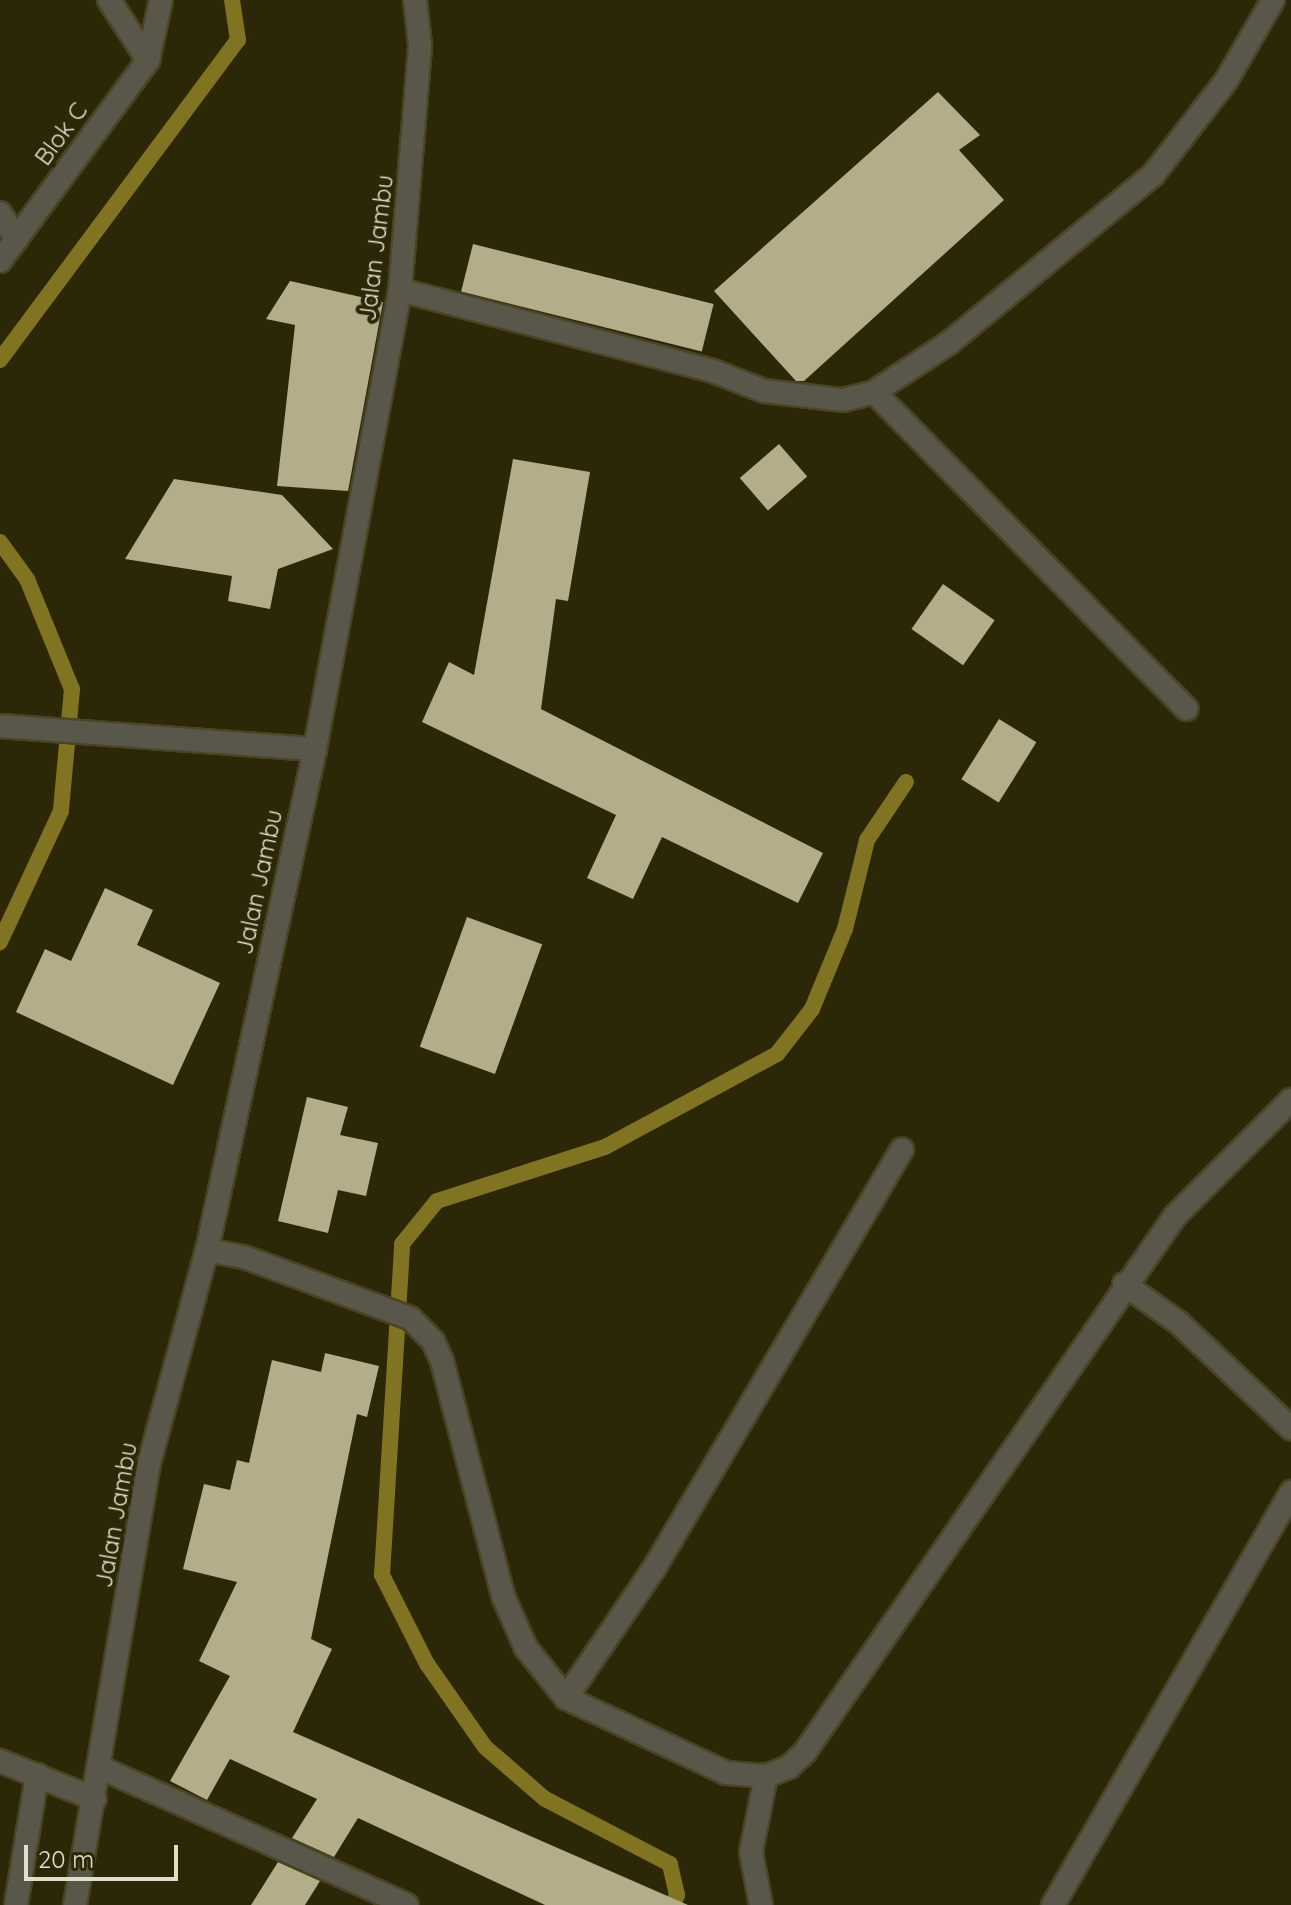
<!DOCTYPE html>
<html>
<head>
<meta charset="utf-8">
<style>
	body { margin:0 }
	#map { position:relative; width:1291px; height:1905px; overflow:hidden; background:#2c2706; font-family:Quicksand,sans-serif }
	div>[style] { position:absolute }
	.stream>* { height:16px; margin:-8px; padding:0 8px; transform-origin:8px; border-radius:8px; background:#807321 }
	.building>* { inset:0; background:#b3ad89; transform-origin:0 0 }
	.roads { filter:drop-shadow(2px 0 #494426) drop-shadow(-2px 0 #494426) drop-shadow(0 2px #494426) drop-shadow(0 -2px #494426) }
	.minor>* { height:22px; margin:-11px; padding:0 11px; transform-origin:11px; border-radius:11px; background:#595749 }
	.tertiary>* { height:22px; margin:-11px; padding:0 11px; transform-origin:11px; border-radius:11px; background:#595749 }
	span { translate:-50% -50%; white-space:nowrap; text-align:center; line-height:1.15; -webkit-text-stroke:8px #2c2706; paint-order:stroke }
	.street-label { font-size:24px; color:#e1decc }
	.scale { position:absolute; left:24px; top:1845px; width:154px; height:36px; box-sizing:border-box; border:4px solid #e1decc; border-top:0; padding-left:10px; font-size:24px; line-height:28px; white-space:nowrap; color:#e1decc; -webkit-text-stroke:6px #2c2706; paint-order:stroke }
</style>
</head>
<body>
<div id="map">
	<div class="stream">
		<i style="left:0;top:360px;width:399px;rotate:-53.4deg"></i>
		<i style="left:238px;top:40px;width:40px;rotate:-98.5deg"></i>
		<i style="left:0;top:542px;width:46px;rotate:53.9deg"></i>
		<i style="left:27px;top:579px;width:119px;rotate:67.8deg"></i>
		<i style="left:72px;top:689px;width:122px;rotate:95.2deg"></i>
		<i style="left:61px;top:811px;width:145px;rotate:115deg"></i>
		<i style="left:673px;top:1905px;width:11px;rotate:-68deg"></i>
		<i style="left:677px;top:1895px;width:32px;rotate:-103deg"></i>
		<i style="left:670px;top:1864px;width:141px;rotate:-152.5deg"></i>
		<i style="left:545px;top:1799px;width:79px;rotate:-139.1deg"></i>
		<i style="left:485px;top:1747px;width:101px;rotate:-124.9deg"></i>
		<i style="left:427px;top:1664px;width:100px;rotate:-116.8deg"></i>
		<i style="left:382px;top:1575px;width:332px;rotate:-86.5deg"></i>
		<i style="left:402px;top:1244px;width:55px;rotate:-50.9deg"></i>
		<i style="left:437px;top:1201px;width:176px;rotate:-17.8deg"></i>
		<i style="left:605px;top:1147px;width:196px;rotate:-28.4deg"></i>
		<i style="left:777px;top:1054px;width:57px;rotate:-52.1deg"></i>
		<i style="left:812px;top:1009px;width:87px;rotate:-67.6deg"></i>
		<i style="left:845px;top:929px;width:92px;rotate:-76.1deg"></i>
		<i style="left:867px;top:840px;width:70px;rotate:-56.1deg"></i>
	</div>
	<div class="building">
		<i style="clip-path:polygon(938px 92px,980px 135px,959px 150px,1004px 200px,804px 381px,796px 381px,714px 291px)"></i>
		<i style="left:473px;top:244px;width:248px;height:49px;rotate:14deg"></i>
		<i style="clip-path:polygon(290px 281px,383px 302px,348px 491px,277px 486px,295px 325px,266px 319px)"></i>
		<i style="left:779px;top:444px;width:43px;height:52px;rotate:49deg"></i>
		<i style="clip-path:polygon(513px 459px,590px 472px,568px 601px,556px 599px,541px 709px,823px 853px,798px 903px,662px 837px,633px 899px,587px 878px,616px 815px,422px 722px,449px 662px,474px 675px)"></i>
		<i style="clip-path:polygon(174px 479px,282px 495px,333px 549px,278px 569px,270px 609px,228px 601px,232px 576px,125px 559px)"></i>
		<i style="left:943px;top:584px;width:63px;height:55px;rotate:35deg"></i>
		<i style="left:999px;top:719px;width:44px;height:71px;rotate:32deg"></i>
		<i style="clip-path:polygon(105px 888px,153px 910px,137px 945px,220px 983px,173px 1085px,16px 1012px,45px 949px,71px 961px)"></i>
		<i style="left:467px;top:917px;width:80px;height:138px;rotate:20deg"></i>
		<i style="clip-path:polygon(307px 1097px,348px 1107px,340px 1135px,378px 1143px,366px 1196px,338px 1190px,328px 1233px,278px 1221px)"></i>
		<i style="clip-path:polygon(325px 1353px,379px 1366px,367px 1417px,357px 1414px,311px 1639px,332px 1649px,293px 1732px,688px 1905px,545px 1905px,358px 1818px,334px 1857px,292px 1838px,317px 1799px,230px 1759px,207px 1800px,170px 1781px,230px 1676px,199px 1661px,237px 1582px,183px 1569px,204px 1484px,230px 1490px,237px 1460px,249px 1463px,272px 1360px,321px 1372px)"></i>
		<i style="clip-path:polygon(278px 1862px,320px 1881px,305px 1905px,251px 1905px)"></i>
	</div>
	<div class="roads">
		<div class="minor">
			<i style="left:109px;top:0;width:72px;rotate:57deg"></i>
			<i style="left:0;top:213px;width:31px;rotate:58deg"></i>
			<i style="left:0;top:261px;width:250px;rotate:-53.6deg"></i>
			<i style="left:148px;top:60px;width:61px;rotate:-77.8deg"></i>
			<i style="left:400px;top:290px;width:323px;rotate:14.5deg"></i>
			<i style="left:713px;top:371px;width:55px;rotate:21.4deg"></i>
			<i style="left:764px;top:391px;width:80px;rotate:6.5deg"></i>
			<i style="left:843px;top:400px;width:32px;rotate:-14deg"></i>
			<i style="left:874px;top:392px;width:90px;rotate:-33.2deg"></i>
			<i style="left:949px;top:343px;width:264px;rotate:-39.5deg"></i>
			<i style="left:1153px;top:175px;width:119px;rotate:-52.2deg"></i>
			<i style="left:1226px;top:81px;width:94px;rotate:-59.9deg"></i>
			<i style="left:874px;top:392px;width:445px;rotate:45.4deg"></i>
			<i style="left:0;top:726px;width:316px;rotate:4.2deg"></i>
			<i style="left:207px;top:1250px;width:38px;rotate:11deg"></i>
			<i style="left:244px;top:1257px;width:177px;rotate:20.2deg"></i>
			<i style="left:410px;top:1318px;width:33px;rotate:45deg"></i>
			<i style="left:433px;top:1341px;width:22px;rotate:66deg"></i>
			<i style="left:442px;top:1361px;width:243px;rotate:75.4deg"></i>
			<i style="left:503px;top:1596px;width:57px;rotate:66.1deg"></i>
			<i style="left:526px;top:1648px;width:64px;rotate:51.3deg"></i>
			<i style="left:566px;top:1698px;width:177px;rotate:25.1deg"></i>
			<i style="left:726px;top:1773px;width:40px;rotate:4.3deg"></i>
			<i style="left:766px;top:1776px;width:25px;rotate:-21deg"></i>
			<i style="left:789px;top:1767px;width:22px;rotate:-43deg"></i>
			<i style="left:805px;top:1752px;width:651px;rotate:-55.38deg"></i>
			<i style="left:1175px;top:1216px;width:164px;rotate:-45deg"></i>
			<i style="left:1124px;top:1284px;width:67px;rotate:35.3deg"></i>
			<i style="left:1179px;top:1323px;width:154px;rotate:43.2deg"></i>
			<i style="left:566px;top:1698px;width:158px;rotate:-55.8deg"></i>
			<i style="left:655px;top:1567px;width:485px;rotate:-59.4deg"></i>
			<i style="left:0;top:1761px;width:102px;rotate:21.8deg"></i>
			<i style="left:101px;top:1768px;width:335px;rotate:24.1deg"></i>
			<i style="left:16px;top:1905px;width:132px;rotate:-80.8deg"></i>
			<i style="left:761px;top:1905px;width:54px;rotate:-100.7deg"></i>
			<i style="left:751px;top:1852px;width:77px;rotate:-78.8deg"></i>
			<i style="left:1053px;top:1905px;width:477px;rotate:-60deg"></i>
		</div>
		<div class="tertiary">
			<i style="left:75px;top:1905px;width:444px;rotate:-80.5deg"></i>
			<i style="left:148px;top:1467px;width:225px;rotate:-74.8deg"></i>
			<i style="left:207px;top:1250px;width:513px;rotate:-77.83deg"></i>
			<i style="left:315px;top:749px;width:467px;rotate:-79.5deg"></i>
			<i style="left:400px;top:290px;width:246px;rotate:-85.3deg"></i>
			<i style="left:420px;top:45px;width:45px;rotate:-96.3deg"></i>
		</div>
	</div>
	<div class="street-label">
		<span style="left:61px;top:134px;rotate:-54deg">Blok C</span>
		<span style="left:376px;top:248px;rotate:-83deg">Jalan Jambu</span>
		<span style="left:259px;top:882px;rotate:-78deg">Jalan Jambu</span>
		<span style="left:116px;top:1515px;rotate:-80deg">Jalan Jambu</span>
	</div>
	<div class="scale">20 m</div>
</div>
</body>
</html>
